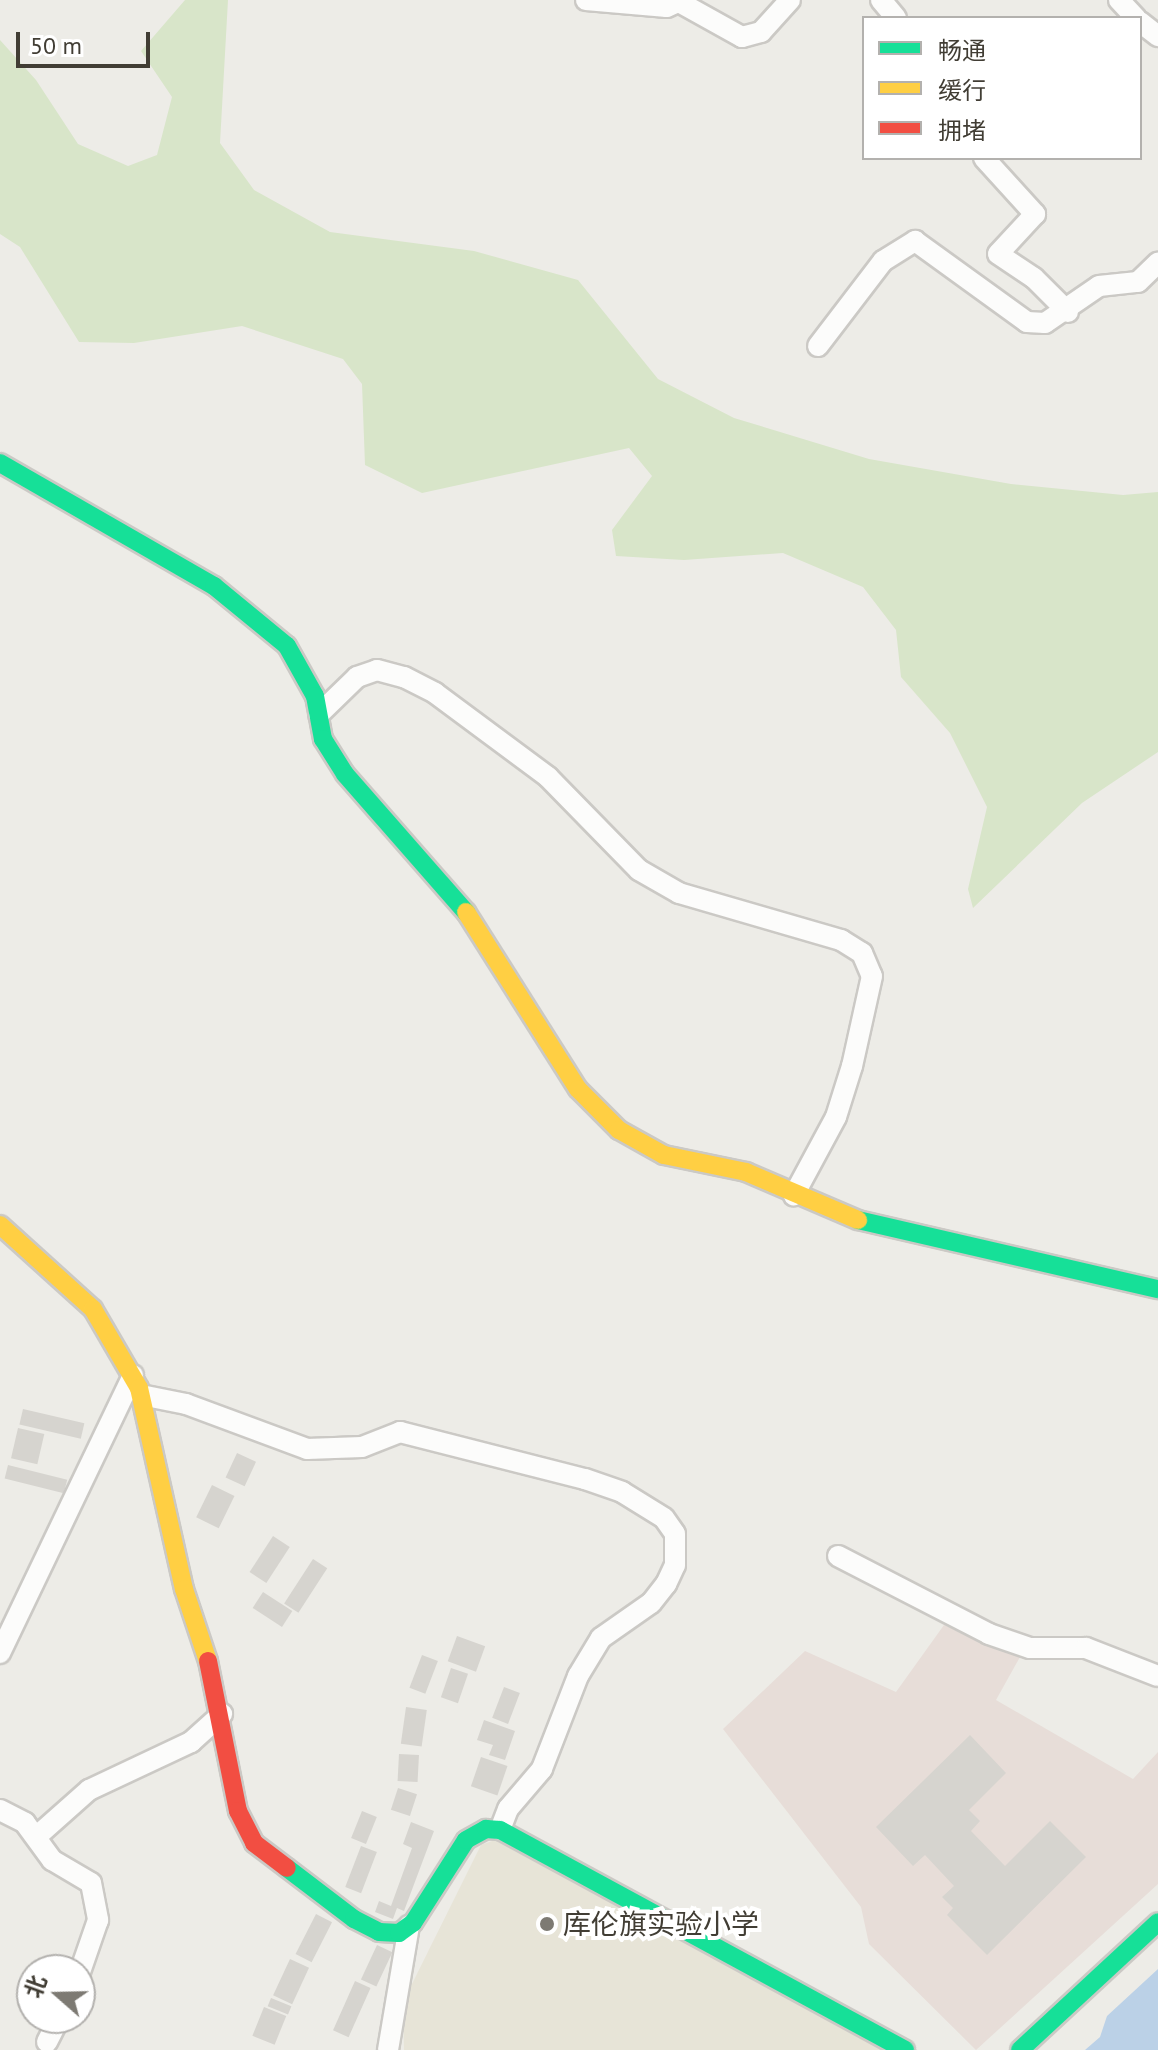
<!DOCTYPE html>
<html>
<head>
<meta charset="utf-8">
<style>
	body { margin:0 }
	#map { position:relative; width:1158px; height:2050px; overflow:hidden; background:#edece7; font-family:"PT Sans","Noto Sans SC",sans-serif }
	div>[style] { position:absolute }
	.education>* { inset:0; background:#e7e4d7 }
	.medical>* { inset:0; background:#e7ddd8 }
	.green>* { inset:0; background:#d8e5c9 }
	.water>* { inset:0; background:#bbd1e7 }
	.building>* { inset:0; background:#d6d4cf; transform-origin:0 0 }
	.roads { filter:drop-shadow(2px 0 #cbc9c5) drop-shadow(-2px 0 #cbc9c5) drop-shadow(0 2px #cbc9c5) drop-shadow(0 -2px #cbc9c5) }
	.street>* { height:20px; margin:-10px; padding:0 10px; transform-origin:10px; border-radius:10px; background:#fcfcfb }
	.fast>* { height:18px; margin:-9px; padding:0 9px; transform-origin:9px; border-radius:9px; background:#16e098 }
	.slow>* { height:18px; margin:-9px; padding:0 9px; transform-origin:9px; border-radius:9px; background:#ffcf43 }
	.jam>* { height:18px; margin:-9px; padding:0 9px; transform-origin:9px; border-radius:9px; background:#f24e42 }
	.dots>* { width:22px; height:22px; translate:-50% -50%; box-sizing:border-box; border:4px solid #fff; border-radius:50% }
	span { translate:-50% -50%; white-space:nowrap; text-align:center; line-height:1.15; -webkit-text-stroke:8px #fff; paint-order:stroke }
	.poi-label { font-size:28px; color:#413d34 }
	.left { translate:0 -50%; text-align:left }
	.legend { position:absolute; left:862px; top:16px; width:280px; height:144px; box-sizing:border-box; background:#fff; border:2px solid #b3b1ae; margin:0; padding:10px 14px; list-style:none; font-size:24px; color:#413d34 }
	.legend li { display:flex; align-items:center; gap:16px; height:40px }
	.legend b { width:40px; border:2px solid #b3b1ae }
	.north { position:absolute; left:16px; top:1954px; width:80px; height:80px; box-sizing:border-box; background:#fff; border:2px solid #b3b1ae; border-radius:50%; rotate:290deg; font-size:22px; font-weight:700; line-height:32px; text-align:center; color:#413d34 }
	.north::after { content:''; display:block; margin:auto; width:28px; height:36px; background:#7d7a73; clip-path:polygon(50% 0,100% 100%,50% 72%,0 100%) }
	.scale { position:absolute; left:16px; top:32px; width:134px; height:36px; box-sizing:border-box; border:4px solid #413d34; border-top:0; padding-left:10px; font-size:24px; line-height:28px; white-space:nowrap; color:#413d34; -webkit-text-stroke:6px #fff; paint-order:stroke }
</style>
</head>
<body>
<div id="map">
	<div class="education">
		<i style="clip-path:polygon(495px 1840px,888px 2050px,404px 2050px,403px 2002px,481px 1845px)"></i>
	</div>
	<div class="medical">
		<i style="clip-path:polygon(944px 1625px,1020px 1657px,996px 1700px,1133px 1779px,1158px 1752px,1158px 1884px,976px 2050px,869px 1944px,861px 1907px,723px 1729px,805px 1651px,896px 1692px)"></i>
	</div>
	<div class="green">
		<i style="clip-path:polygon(185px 0,228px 0,220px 143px,254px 190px,330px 232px,474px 251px,578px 280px,658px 379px,734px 418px,869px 459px,1011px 484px,1123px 495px,1158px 492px,1158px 752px,1082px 803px,973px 908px,968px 889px,987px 807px,950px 733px,901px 677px,896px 630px,863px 587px,783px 553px,684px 560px,616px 556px,612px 530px,652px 476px,629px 448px,422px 493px,365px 465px,362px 384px,343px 359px,242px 326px,134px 343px,79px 342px,20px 247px,0 234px,0 40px,36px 80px,78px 144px,128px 166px,157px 155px,172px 97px,141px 51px)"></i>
	</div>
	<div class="water">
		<i style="clip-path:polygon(1158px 1969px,1158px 2050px,1085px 2050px,1100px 2037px,1107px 2016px)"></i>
	</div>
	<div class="building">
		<i style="left:23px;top:1409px;width:63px;height:16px;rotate:13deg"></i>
		<i style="left:18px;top:1428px;width:27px;height:31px;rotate:13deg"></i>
		<i style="left:237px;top:1453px;width:21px;height:27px;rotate:25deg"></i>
		<i style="left:8px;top:1465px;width:61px;height:14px;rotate:14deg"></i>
		<i style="left:212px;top:1485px;width:25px;height:36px;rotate:26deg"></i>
		<i style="left:273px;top:1536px;width:20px;height:43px;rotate:33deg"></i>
		<i style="left:313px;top:1559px;width:17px;height:53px;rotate:33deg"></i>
		<i style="left:263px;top:1592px;width:35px;height:19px;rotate:33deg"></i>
		<i style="left:457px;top:1636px;width:30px;height:27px;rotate:20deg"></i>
		<i style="left:422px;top:1655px;width:17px;height:35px;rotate:21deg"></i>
		<i style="left:451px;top:1668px;width:18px;height:31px;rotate:19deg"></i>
		<i style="left:504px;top:1687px;width:17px;height:33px;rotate:21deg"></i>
		<i style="left:406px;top:1707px;width:21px;height:37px;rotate:8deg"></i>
		<i style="clip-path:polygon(484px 1720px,515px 1731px,505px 1760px,489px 1755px,493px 1745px,477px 1740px)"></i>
		<i style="clip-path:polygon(970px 1735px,1006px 1773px,969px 1810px,980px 1821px,971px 1831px,1005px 1866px,1050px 1821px,1086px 1857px,987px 1955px,947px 1915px,953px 1908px,942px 1897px,954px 1886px,925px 1855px,913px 1866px,876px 1827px)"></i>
		<i style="left:399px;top:1754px;width:20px;height:27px;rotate:3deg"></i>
		<i style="left:481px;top:1757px;width:28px;height:31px;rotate:19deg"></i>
		<i style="left:398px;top:1788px;width:20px;height:23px;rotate:18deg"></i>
		<i style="left:362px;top:1811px;width:16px;height:29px;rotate:22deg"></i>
		<i style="clip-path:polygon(411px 1822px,434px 1831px,404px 1911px,397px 1908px,393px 1919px,375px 1912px,379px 1901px,391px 1906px,412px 1848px,403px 1844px)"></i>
		<i style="left:361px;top:1846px;width:17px;height:44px;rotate:21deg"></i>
		<i style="left:316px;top:1914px;width:18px;height:45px;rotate:27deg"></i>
		<i style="left:377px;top:1945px;width:17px;height:38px;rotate:25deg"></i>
		<i style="left:290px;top:1959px;width:21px;height:40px;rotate:25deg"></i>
		<i style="left:355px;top:1981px;width:17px;height:54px;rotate:24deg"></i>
		<i style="left:271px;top:1998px;width:22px;height:9px;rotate:22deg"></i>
		<i style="left:264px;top:2007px;width:24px;height:31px;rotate:22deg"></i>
	</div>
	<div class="roads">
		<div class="street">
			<i style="left:586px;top:0;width:81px;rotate:4.9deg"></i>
			<i style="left:667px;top:7px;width:17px;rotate:-25deg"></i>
			<i style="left:881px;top:0;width:23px;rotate:50deg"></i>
			<i style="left:1119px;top:0;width:25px;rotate:47deg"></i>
			<i style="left:679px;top:2px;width:72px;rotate:29.1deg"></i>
			<i style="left:742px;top:37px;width:20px;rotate:-15deg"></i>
			<i style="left:761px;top:32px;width:43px;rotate:-47.8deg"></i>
			<i style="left:1140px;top:22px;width:23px;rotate:38deg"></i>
			<i style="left:984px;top:158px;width:76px;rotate:47.7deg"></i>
			<i style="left:1035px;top:214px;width:54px;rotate:132.8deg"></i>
			<i style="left:998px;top:254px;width:43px;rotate:33.7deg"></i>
			<i style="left:1034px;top:278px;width:48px;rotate:45deg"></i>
			<i style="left:818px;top:346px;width:107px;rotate:-52.6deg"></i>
			<i style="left:883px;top:261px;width:38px;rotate:-32deg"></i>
			<i style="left:915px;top:241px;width:138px;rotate:35.9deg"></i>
			<i style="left:1027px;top:322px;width:18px;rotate:3deg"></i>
			<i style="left:1045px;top:323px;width:65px;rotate:-34.4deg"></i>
			<i style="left:1099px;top:286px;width:39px;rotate:-6deg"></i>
			<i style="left:1138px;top:282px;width:28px;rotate:-44deg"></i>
			<i style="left:319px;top:714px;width:53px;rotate:-44.2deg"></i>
			<i style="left:357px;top:677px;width:21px;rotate:-19deg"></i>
			<i style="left:377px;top:670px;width:28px;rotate:15deg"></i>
			<i style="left:404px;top:677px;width:35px;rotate:27deg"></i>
			<i style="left:435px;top:693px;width:141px;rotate:36.6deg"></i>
			<i style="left:548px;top:777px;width:130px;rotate:45.6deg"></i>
			<i style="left:639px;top:870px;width:46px;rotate:29.9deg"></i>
			<i style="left:679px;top:893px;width:169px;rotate:16.2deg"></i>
			<i style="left:841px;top:940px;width:25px;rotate:32deg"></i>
			<i style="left:862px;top:953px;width:25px;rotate:67deg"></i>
			<i style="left:872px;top:976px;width:92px;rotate:102.5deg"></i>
			<i style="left:852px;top:1066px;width:53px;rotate:107.4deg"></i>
			<i style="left:836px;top:1117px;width:89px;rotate:118.3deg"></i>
			<i style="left:141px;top:1395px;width:46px;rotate:11.3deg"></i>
			<i style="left:186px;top:1404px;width:129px;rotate:20.4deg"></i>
			<i style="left:307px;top:1449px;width:55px;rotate:-2.1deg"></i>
			<i style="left:362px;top:1447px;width:41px;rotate:-21.5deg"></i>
			<i style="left:400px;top:1432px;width:191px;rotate:14.3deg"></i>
			<i style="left:585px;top:1479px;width:39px;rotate:19deg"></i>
			<i style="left:622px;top:1492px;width:49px;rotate:31.8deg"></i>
			<i style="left:664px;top:1518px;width:19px;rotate:55deg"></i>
			<i style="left:675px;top:1534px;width:31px;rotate:90deg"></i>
			<i style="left:675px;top:1565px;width:21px;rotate:115deg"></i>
			<i style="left:666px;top:1584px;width:24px;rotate:128deg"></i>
			<i style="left:651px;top:1603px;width:61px;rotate:145deg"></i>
			<i style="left:601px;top:1638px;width:44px;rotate:121.2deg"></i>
			<i style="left:578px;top:1676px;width:100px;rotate:111.2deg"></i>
			<i style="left:542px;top:1769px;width:52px;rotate:130.4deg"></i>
			<i style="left:508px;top:1809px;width:22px;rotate:111deg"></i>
			<i style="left:838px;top:1556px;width:170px;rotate:27.3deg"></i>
			<i style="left:989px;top:1634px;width:43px;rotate:18.9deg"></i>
			<i style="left:1030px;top:1648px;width:56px"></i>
			<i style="left:1086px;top:1648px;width:77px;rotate:21.3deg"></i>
			<i style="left:0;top:1653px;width:308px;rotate:-64.4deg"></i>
			<i style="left:0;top:1810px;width:28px;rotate:27deg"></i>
			<i style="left:25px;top:1823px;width:46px;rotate:53.9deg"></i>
			<i style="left:52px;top:1860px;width:45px;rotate:30.5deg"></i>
			<i style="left:91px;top:1883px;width:38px;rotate:79deg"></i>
			<i style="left:98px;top:1920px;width:55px;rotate:109.1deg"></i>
			<i style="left:36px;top:1837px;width:71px;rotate:-41.6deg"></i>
			<i style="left:89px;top:1790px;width:113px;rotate:-25.2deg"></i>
			<i style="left:191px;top:1742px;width:42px;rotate:-42.1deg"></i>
			<i style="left:47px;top:2042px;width:27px;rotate:-63deg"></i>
			<i style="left:388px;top:2050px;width:126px;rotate:-80.4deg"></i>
		</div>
		<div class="fast">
			<i style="left:0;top:463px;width:247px;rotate:29.9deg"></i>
			<i style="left:214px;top:586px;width:94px;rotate:39.4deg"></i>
			<i style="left:287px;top:646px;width:57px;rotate:60.8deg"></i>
			<i style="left:315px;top:696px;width:44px;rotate:79.5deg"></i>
			<i style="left:323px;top:739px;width:41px;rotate:57.8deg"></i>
			<i style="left:345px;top:774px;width:184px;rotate:48.8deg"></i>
			<i style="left:858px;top:1220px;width:308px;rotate:13deg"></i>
			<i style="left:287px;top:1868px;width:84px;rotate:37.3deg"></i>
			<i style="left:354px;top:1919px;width:28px;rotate:27deg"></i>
			<i style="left:379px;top:1932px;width:20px;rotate:3deg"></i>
			<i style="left:399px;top:1933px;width:17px;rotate:-36deg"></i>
			<i style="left:413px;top:1923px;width:98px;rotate:-57.4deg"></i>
			<i style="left:466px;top:1840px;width:23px;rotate:-29deg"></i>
			<i style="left:486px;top:1829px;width:14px;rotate:4deg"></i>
			<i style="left:500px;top:1830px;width:461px;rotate:28.5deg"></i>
			<i style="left:1020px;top:2050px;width:188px;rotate:-42.8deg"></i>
		</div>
		<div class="slow">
			<i style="left:466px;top:912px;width:209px;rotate:57.7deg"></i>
			<i style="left:578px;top:1089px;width:58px;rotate:45deg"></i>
			<i style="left:619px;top:1130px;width:51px;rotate:29.1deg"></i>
			<i style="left:664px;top:1155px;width:84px;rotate:11.7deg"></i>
			<i style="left:746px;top:1172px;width:122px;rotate:23.2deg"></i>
			<i style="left:0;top:1225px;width:125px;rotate:42.1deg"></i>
			<i style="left:93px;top:1309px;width:91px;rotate:59.8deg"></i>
			<i style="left:139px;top:1388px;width:206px;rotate:77.4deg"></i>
			<i style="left:184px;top:1589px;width:76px;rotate:71.6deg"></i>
		</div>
		<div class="jam">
			<i style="left:208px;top:1661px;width:153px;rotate:78.7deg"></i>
			<i style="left:238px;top:1811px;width:36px;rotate:63deg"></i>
			<i style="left:254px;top:1843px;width:41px;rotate:37.1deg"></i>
		</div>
	</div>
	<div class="dots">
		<i style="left:547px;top:1924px;background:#7d7a73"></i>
	</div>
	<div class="poi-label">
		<span class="left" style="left:563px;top:1924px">库伦旗实验小学</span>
	</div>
	<ul class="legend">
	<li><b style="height:10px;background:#16e098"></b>畅通</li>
	<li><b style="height:10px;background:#ffcf43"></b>缓行</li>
	<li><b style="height:10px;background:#f24e42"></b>拥堵</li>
	</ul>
	<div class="north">北</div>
	<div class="scale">50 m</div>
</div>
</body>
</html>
